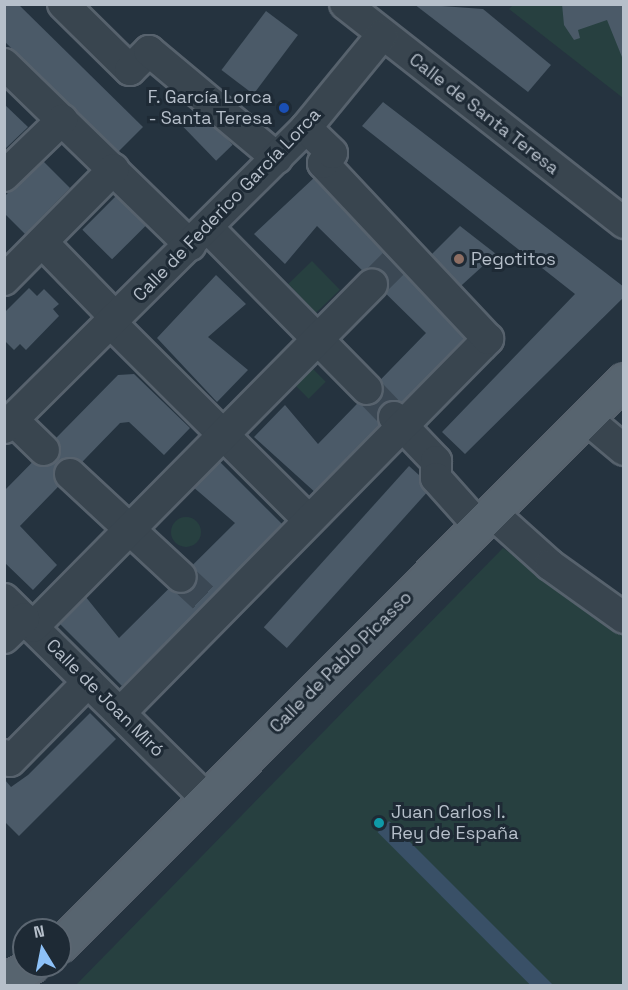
<!DOCTYPE html>
<html>
<head>
<meta charset="utf-8">
<style>
	body { margin:0 }
	#map { position:relative; width:628px; height:990px; overflow:hidden; background:#25333f; font-family:"Space Grotesk",sans-serif }
	div>[style] { position:absolute }
	.green>* { inset:0; background:#274040; transform-origin:0 0 }
	.round { border-radius:50% }
	.water>* { inset:0; background:#395067; transform-origin:0 0 }
	.building>* { inset:0; background:#4b5a68; transform-origin:0 0 }
	.minor-tunnel>* { height:30px; margin-top:-15px; transform-origin:0; background:repeating-linear-gradient(90deg,#3b4854 0 30px,transparent 0 45px) }
	.roads { filter:drop-shadow(2px 0 #57626d) drop-shadow(-2px 0 #57626d) drop-shadow(0 2px #57626d) drop-shadow(0 -2px #57626d) }
	.minor>* { height:30px; margin:-15px; padding:0 15px; transform-origin:15px; border-radius:15px; background:#39454f }
	.major>* { height:33px; margin:-16.5px; padding:0 16.5px; transform-origin:16.5px; border-radius:16.5px; background:#57646f }
	.dots>* { width:16px; height:16px; translate:-50% -50%; box-sizing:border-box; border:3px solid #1e2a35; border-radius:50% }
	span { translate:-50% -50%; white-space:nowrap; text-align:center; line-height:1.15; -webkit-text-stroke:6px #1e2a35; paint-order:stroke }
	.poi-label { font-size:18px; color:#b6bfca }
	.right { translate:-100% -50%; text-align:right }
	.left { translate:0 -50%; text-align:left }
	.street-label { font-size:18px; color:#b6bfca }
	.frame { position:absolute; inset:0; border:6px solid #b6bfca; pointer-events:none }
	.north { position:absolute; left:12px; top:918px; width:60px; height:60px; box-sizing:border-box; background:#1e2a35; border:2px solid #5b6671; border-radius:50%; rotate:350deg; font-size:16px; font-weight:700; line-height:24px; text-align:center; color:#b6bfca }
	.north::after { content:''; display:block; margin:auto; width:21px; height:27px; background:#8dc1f8; clip-path:polygon(50% 0,100% 100%,50% 72%,0 100%) }
</style>
</head>
<body>
<div id="map">
	<div class="green">
		<i style="clip-path:polygon(514px 4px,623px 5px,623px 98px,509px 9px)"></i>
		<i style="left:312px;top:261px;width:40px;height:33px;rotate:46deg"></i>
		<i style="left:308px;top:364px;width:25px;height:24px;rotate:45deg"></i>
		<i class="round" style="left:171px;top:517px;width:30px;height:30px"></i>
		<i style="clip-path:polygon(503px 548px,623px 633px,623px 985px,75px 986px)"></i>
	</div>
	<div class="water">
		<i style="left:389px;top:821px;width:233px;height:16px;rotate:45deg"></i>
	</div>
	<div class="building">
		<i style="clip-path:polygon(4px 4px,18px 4px,143px 127px,118px 152px,4px 41px)"></i>
		<i style="clip-path:polygon(414px 4px,483px 9px,551px 65px,528px 92px)"></i>
		<i style="clip-path:polygon(562px 4px,624px 4px,624px 62px,607px 20px,578px 30px,580px 38px,574px 40px,564px 25px)"></i>
		<i style="left:266px;top:11px;width:40px;height:74px;rotate:37deg"></i>
		<i style="clip-path:polygon(383px 102px,624px 287px,624px 297px,465px 454px,442px 432px,575px 294px,362px 126px)"></i>
		<i style="clip-path:polygon(4px 104px,28px 127px,4px 150px)"></i>
		<i style="left:200px;top:111px;width:47px;height:23px;rotate:46deg"></i>
		<i style="clip-path:polygon(41px 159px,70px 188px,25px 234px,4px 213px,4px 197px)"></i>
		<i style="clip-path:polygon(316px 176px,476px 333px,317px 494px,254px 437px,285px 405px,318px 444px,426px 333px,317px 226px,285px 264px,254px 234px)"></i>
		<i style="left:117px;top:195px;width:42px;height:49px;rotate:45deg"></i>
		<i style="clip-path:polygon(460px 226px,496px 254px,452px 294px,422px 264px)"></i>
		<i style="clip-path:polygon(216px 275px,246px 304px,208px 337px,248px 370px,217px 402px,157px 338px)"></i>
		<i style="clip-path:polygon(29px 288px,37px 296px,44px 289px,59px 304px,53px 309px,59px 316px,26px 350px,20px 344px,14px 350px,4px 340px,4px 313px)"></i>
		<i style="clip-path:polygon(134px 374px,190px 428px,164px 455px,129px 422px,120px 423px,20px 526px,57px 565px,33px 590px,5px 563px,5px 490px,118px 375px)"></i>
		<i style="clip-path:polygon(218px 460px,283px 525px,122px 686px,58px 622px,85px 596px,119px 638px,235px 523px,192px 486px)"></i>
		<i style="left:409px;top:466px;width:31px;height:217px;rotate:42deg"></i>
		<i style="clip-path:polygon(90px 713px,116px 739px,19px 836px,5px 822px,5px 780px,11px 787px,28px 775px)"></i>
	</div>
	<div class="minor-tunnel">
		<i style="left:372px;top:285px;width:38px;rotate:-45deg"></i>
		<i style="left:367px;top:389px;width:39px;rotate:46deg"></i>
		<i style="left:181px;top:577px;width:35px;rotate:43deg"></i>
	</div>
	<div class="roads">
		<div class="minor">
			<i style="left:63px;top:4px;width:94px;rotate:44.6deg"></i>
			<i style="left:130px;top:70px;width:27px;rotate:-45deg"></i>
			<i style="left:149px;top:51px;width:167px;rotate:39.9deg"></i>
			<i style="left:345px;top:4px;width:355px;rotate:38.1deg"></i>
			<i style="left:4px;top:64px;width:260px;rotate:44.2deg"></i>
			<i style="left:4px;top:176px;width:81px;rotate:-44deg"></i>
			<i style="left:208px;top:228px;width:226px;rotate:45.4deg"></i>
			<i style="left:42px;top:242px;width:106px;rotate:45.8deg"></i>
			<i style="left:4px;top:280px;width:156px;rotate:-45.3deg"></i>
			<i style="left:111px;top:323px;width:279px;rotate:44.9deg"></i>
			<i style="left:394px;top:417px;width:61px;rotate:46.3deg"></i>
			<i style="left:436px;top:461px;width:17px;rotate:90deg"></i>
			<i style="left:436px;top:478px;width:63px;rotate:48.2deg"></i>
			<i style="left:587px;top:419px;width:48px;rotate:40deg"></i>
			<i style="left:13px;top:420px;width:43px;rotate:44.1deg"></i>
			<i style="left:4px;top:428px;width:426px;rotate:-44.8deg"></i>
			<i style="left:306px;top:128px;width:120px;rotate:-50.7deg"></i>
			<i style="left:70px;top:474px;width:151px;rotate:42.9deg"></i>
			<i style="left:491px;top:512px;width:79px;rotate:41.9deg"></i>
			<i style="left:550px;top:565px;width:91px;rotate:35.6deg"></i>
			<i style="left:4px;top:599px;width:284px;rotate:44.6deg"></i>
			<i style="left:33px;top:627px;width:482px;rotate:-45.3deg"></i>
			<i style="left:4px;top:638px;width:28px;rotate:-44deg"></i>
			<i style="left:120px;top:713px;width:525px;rotate:-45.46deg"></i>
			<i style="left:488px;top:339px;width:241px;rotate:-133.2deg"></i>
			<i style="left:323px;top:163px;width:13px;rotate:-48deg"></i>
			<i style="left:332px;top:153px;width:36px;rotate:-136deg"></i>
			<i style="left:4px;top:755px;width:8px;rotate:45deg"></i>
			<i style="left:10px;top:761px;width:111px;rotate:-45.4deg"></i>
		</div>
		<div class="major">
			<i style="left:60px;top:945px;width:798px;rotate:-45.05deg"></i>
			<i style="left:4px;top:981px;width:31px;rotate:-29deg"></i>
		</div>
	</div>
	<div class="dots">
		<i style="left:284px;top:108px;background:#1a4fb4"></i>
		<i style="left:459px;top:259px;background:#8d6e63"></i>
		<i style="left:379px;top:823px;background:#0f9aa8"></i>
	</div>
	<div class="poi-label">
		<span class="right" style="left:272px;top:108px">F. García Lorca<br>- Santa Teresa</span>
		<span class="left" style="left:471px;top:259px">Pegotitos</span>
		<span class="left" style="left:391px;top:823px">Juan Carlos I.<br>Rey de España</span>
	</div>
	<div class="street-label">
		<span style="left:484px;top:114px;rotate:38deg">Calle de Santa Teresa</span>
		<span style="left:227px;top:205px;rotate:-46deg">Calle de Federico García Lorca</span>
		<span style="left:341px;top:662px;rotate:-45deg">Calle de Pablo Picasso</span>
		<span style="left:105px;top:698px;rotate:45deg">Calle de Joan Miró</span>
	</div>
	<div class="frame"></div>
	<div class="north">N</div>
</div>
</body>
</html>
